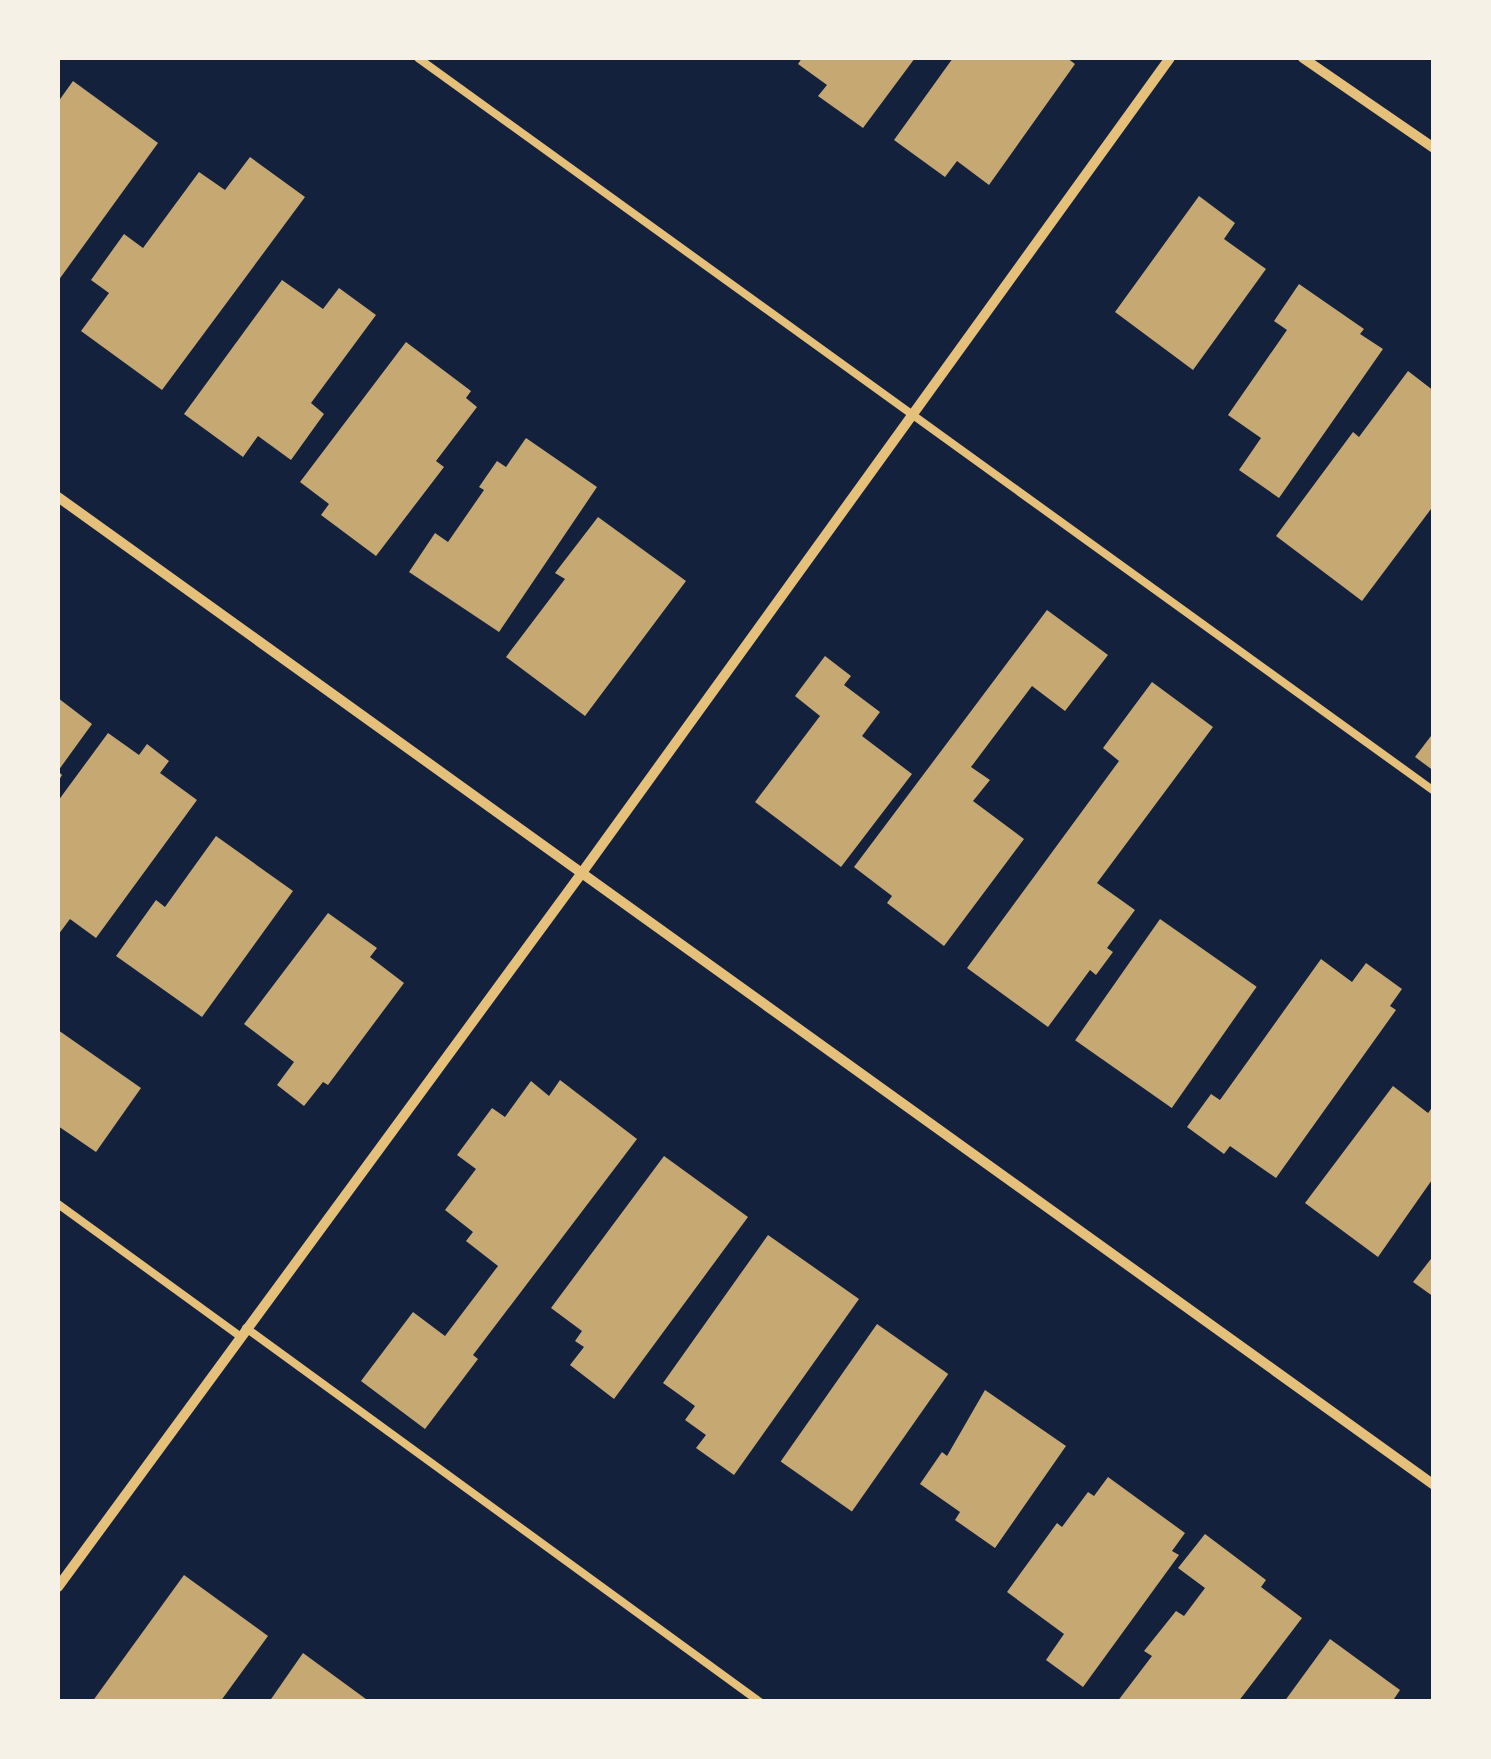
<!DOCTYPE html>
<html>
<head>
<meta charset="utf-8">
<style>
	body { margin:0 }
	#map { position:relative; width:1491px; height:1759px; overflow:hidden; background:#14213d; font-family:"Times New Roman",serif }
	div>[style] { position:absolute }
	.building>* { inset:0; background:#c6a872; transform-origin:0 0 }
	.service>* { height:8px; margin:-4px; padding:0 4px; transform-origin:4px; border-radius:4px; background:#e5c07b }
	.minor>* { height:10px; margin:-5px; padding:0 5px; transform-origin:5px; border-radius:5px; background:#e5c07b }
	span { translate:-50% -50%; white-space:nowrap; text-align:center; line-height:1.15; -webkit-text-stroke:8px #f6f1e7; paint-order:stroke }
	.frame { position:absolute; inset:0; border:60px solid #f6f1e7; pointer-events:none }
</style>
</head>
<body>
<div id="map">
	<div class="building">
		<i style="clip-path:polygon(802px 58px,915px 58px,863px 128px,818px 96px,827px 85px,798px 64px)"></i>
		<i style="clip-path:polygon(953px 58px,1067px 58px,1075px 64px,989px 185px,957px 161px,945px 177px,894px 140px)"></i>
		<i style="clip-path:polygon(73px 81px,158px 143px,58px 281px,58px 102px)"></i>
		<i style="clip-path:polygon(250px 157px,305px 197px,162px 390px,81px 331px,109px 293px,91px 280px,124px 234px,143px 248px,199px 172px,225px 190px)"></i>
		<i style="clip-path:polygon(1199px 196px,1235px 223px,1224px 239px,1266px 269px,1193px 370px,1115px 312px)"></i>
		<i style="clip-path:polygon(282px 280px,323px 309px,339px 288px,376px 315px,311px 403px,324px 414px,291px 460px,258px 436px,243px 457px,184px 414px)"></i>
		<i style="clip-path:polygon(1299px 284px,1364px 329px,1360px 334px,1383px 349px,1279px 498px,1239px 470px,1261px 438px,1228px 415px,1287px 330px,1274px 321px)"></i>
		<i style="clip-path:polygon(406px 342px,471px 391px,466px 398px,477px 407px,436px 461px,444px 467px,376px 556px,321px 515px,329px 504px,300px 482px)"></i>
		<i style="clip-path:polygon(1408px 371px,1434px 391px,1434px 505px,1362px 601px,1276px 536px,1353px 432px,1359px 437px)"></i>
		<i style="clip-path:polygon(526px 438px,597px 487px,499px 632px,409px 572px,435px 533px,448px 542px,484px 490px,479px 487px,497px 461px,506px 467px)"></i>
		<i style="clip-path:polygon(598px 517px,686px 581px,585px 716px,506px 657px,565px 579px,555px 573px)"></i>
		<i style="clip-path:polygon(1047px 610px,1108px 655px,1065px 711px,1032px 686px,971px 767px,990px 780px,973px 801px,1024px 839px,944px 946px,887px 903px,892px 896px,854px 867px)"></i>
		<i style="clip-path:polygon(825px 656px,851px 676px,844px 685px,880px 712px,862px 736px,912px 774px,841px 867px,755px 802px,820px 716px,795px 696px)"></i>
		<i style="clip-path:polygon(1152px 682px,1213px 727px,1097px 883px,1135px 910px,1107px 948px,1113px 952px,1096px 975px,1090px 970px,1048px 1027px,967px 968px,1119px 761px,1103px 748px)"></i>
		<i style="clip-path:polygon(58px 698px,92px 724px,58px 771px,62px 775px,58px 782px)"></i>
		<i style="clip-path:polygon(1434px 732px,1434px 771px,1415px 757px)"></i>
		<i style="clip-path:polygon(108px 733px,139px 755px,147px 744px,169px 761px,160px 773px,197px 800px,96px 938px,70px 919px,58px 935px,58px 801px)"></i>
		<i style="clip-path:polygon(216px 836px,293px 891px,202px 1017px,116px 956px,156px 900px,165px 907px)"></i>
		<i style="clip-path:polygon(328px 913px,377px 948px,370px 957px,404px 983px,328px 1085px,323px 1082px,304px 1106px,277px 1085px,294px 1062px,244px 1024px)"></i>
		<i style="left:1160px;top:919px;width:118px;height:148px;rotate:35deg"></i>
		<i style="clip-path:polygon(1321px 959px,1352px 982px,1366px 963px,1402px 989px,1390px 1006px,1396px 1010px,1276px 1178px,1230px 1146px,1224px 1154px,1187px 1127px,1211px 1094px,1220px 1100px)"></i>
		<i style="clip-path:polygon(58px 1030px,141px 1088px,96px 1152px,58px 1126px)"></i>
		<i style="clip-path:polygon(560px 1080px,637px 1139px,473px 1355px,478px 1359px,425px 1429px,361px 1381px,413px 1312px,445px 1336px,498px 1266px,466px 1241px,473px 1232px,445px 1210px,476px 1169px,457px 1155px,492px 1108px,505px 1117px,531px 1081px,549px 1096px)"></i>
		<i style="clip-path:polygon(1393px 1086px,1428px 1113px,1434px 1105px,1434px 1177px,1378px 1257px,1305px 1203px)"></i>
		<i style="clip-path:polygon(664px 1156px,748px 1217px,614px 1399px,570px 1365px,584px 1347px,575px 1341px,582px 1331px,551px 1308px)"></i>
		<i style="clip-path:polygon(768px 1235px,859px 1299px,734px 1475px,696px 1448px,706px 1435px,685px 1420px,695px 1406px,663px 1383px)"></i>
		<i style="clip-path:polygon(1434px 1255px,1434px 1297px,1413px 1282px)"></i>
		<i style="left:877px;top:1324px;width:87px;height:168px;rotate:35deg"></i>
		<i style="clip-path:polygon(985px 1390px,1066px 1446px,995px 1548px,955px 1520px,960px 1512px,920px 1484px,942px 1452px,947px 1456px)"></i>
		<i style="clip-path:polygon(1108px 1477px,1185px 1533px,1172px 1551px,1179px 1555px,1083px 1687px,1046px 1660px,1064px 1634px,1007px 1592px,1057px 1523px,1062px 1527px,1088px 1492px,1094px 1496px)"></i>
		<i style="clip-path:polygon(1205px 1534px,1266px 1580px,1261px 1587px,1302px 1618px,1238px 1702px,1117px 1702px,1152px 1656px,1144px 1651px,1176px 1611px,1184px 1616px,1205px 1588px,1178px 1568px)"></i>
		<i style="clip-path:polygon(184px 1575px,268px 1636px,220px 1702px,92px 1702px)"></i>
		<i style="clip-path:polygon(1330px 1639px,1400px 1690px,1392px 1702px,1284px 1702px)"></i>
		<i style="clip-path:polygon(303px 1653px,370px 1702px,269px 1702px)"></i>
	</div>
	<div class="service">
		<i style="left:418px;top:58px;width:1253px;rotate:35.81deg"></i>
		<i style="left:58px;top:1204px;width:225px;rotate:36deg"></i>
		<i style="left:246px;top:1328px;width:636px;rotate:36.04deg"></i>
	</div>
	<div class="minor">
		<i style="left:1303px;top:58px;width:159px;rotate:34.5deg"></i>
		<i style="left:58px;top:497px;width:1694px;rotate:35.68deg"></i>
		<i style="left:58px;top:1587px;width:884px;rotate:-53.74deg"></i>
		<i style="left:581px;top:874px;width:1006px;rotate:-54.18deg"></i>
	</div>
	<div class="frame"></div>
</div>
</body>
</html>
